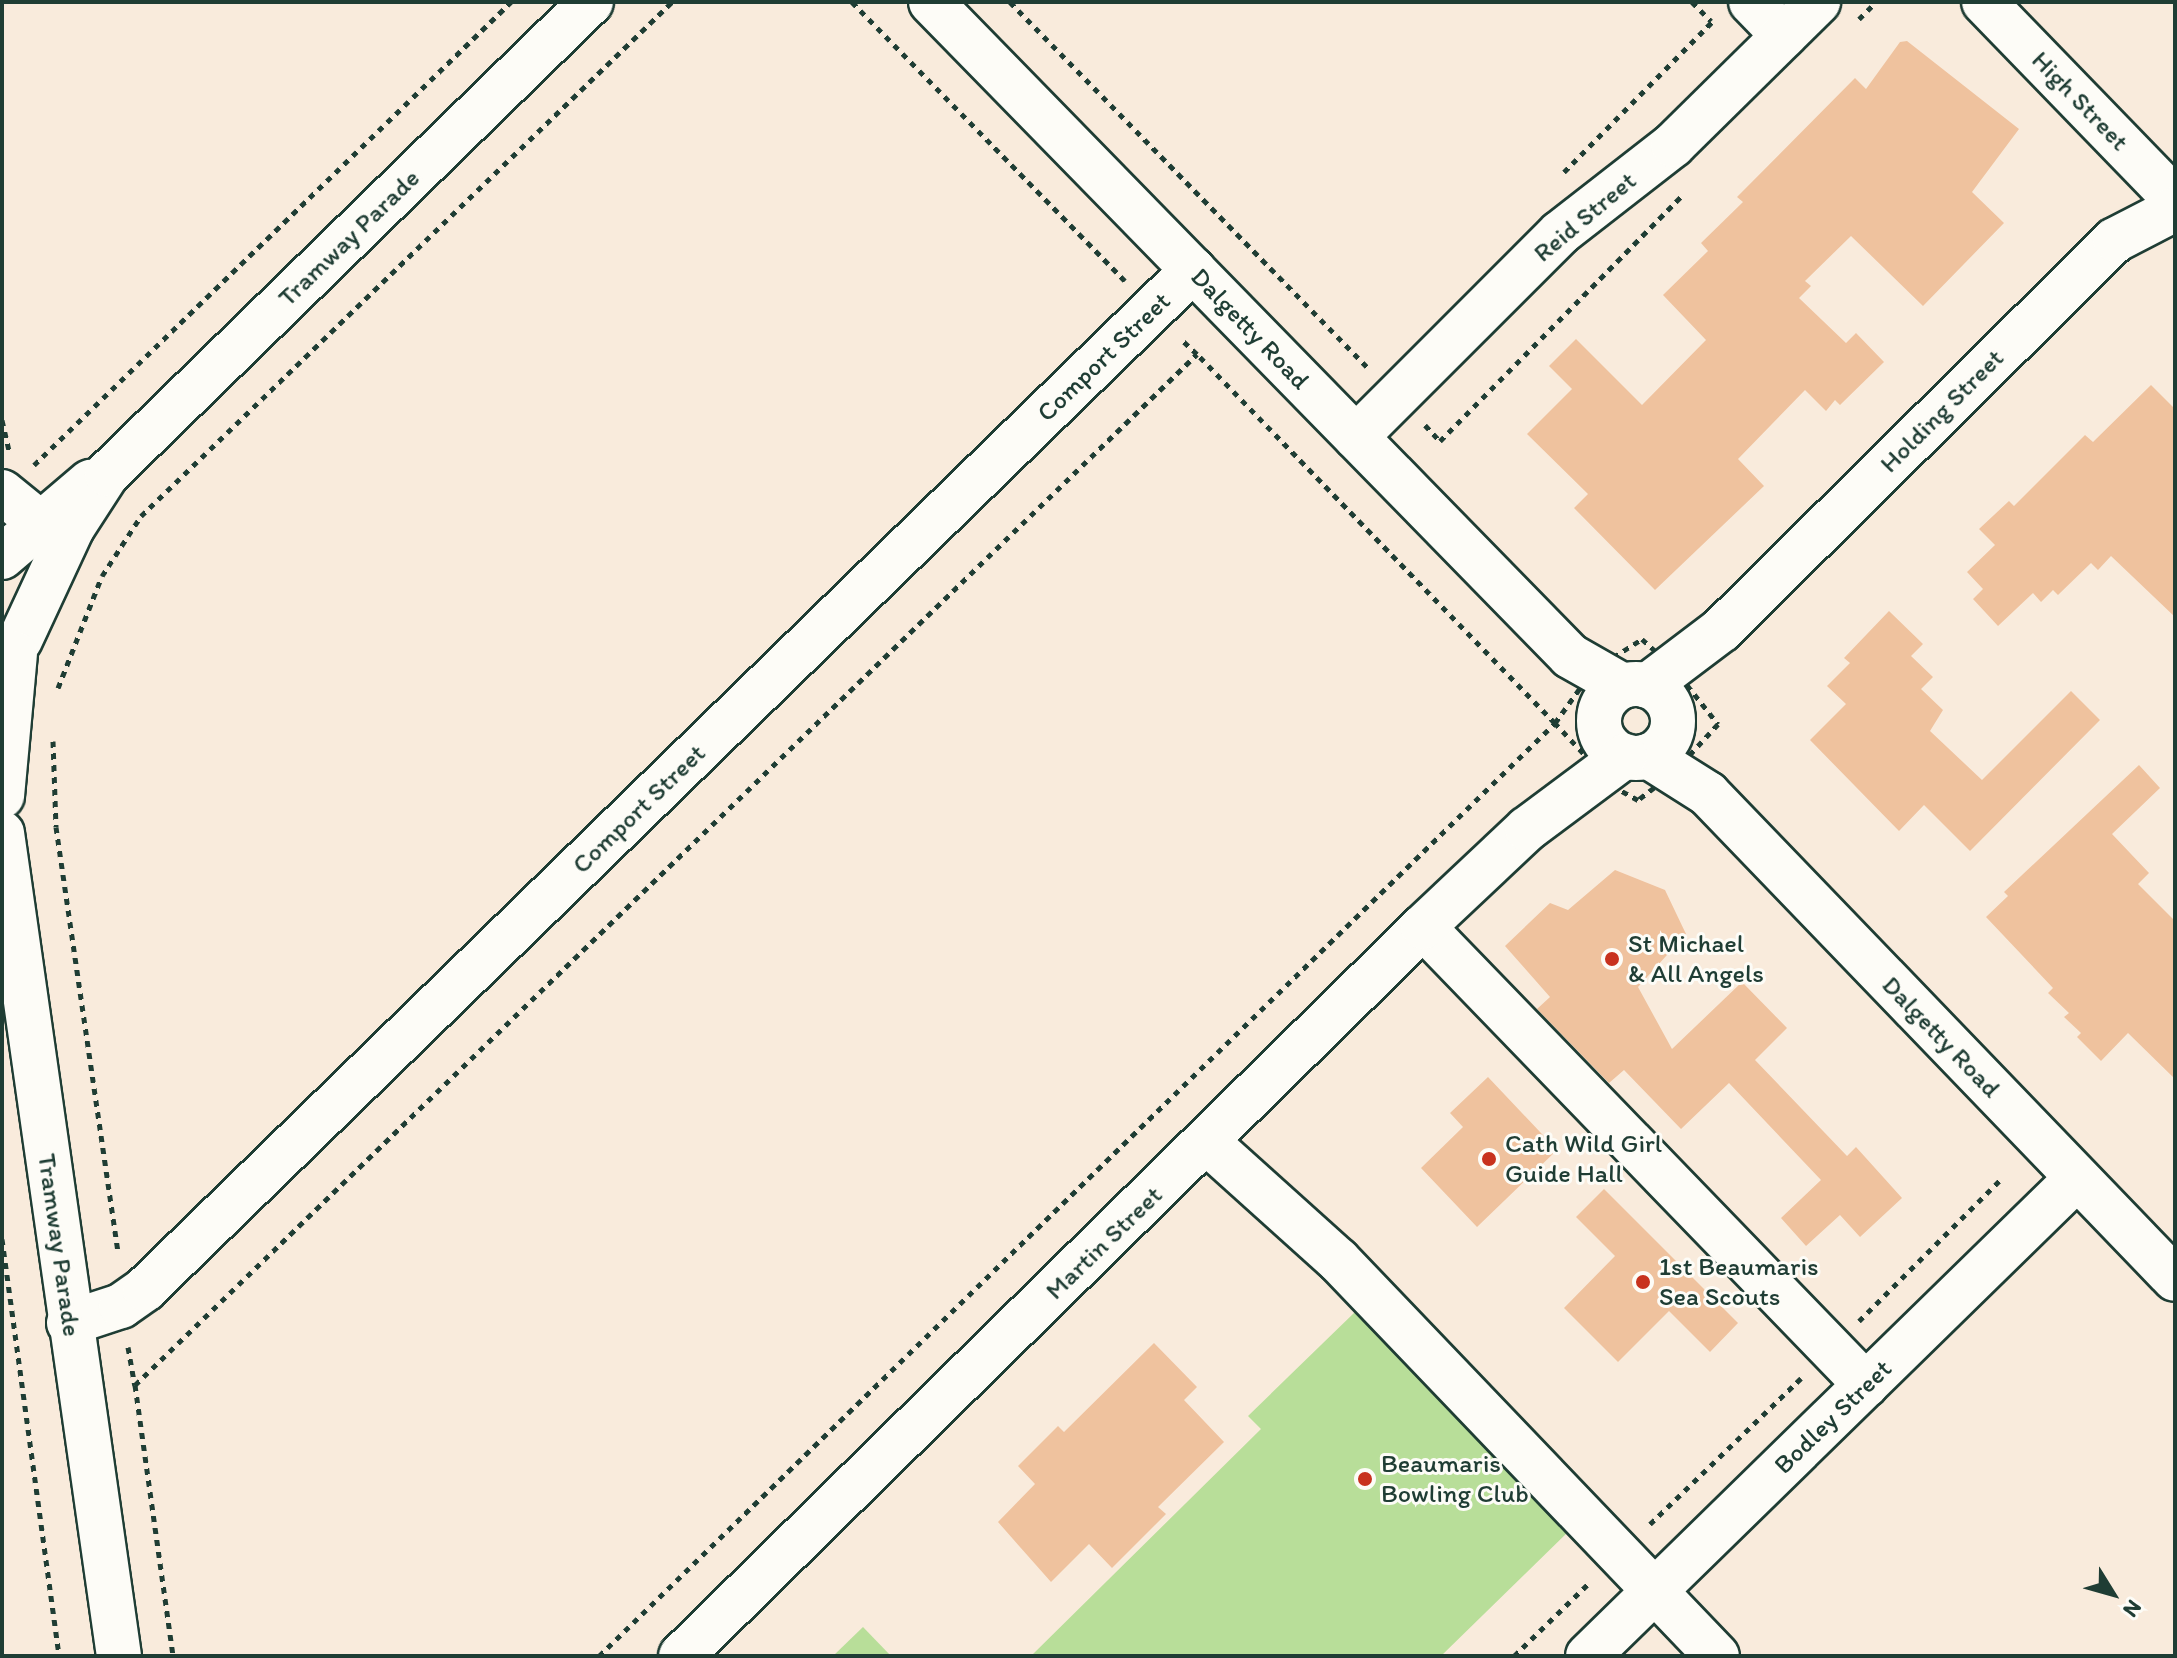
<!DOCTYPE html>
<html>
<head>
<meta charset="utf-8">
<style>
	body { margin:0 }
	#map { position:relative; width:2177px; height:1658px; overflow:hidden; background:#f9ebdc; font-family:Itim,sans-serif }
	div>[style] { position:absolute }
	.green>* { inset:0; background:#b8de99 }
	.building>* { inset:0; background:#efc29e }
	.path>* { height:5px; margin-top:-2.5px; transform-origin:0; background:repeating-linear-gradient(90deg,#1f3d34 0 6px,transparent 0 12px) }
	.roads { filter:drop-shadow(2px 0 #1f3d34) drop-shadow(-2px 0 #1f3d34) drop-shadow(0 2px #1f3d34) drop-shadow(0 -2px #1f3d34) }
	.minor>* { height:44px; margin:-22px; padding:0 22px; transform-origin:22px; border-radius:22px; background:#fdfcf7 }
	.minor>.ring { margin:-22px; padding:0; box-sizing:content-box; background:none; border:44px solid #fdfcf7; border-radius:50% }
	.dots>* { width:22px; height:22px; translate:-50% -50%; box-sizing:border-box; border:4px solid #fdfcf7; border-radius:50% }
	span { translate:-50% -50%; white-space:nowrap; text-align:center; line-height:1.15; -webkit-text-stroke:6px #fdfcf7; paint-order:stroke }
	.street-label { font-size:26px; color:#1f3d34 }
	.poi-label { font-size:26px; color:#1f3d34 }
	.left { translate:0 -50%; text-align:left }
	.frame { position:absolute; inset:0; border:4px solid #1f3d34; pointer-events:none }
	.north { position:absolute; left:2073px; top:1554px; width:80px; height:80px; -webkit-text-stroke:6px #fdfcf7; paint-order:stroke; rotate:127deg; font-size:22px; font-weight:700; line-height:32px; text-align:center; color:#1f3d34 }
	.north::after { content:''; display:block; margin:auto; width:28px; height:36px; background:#1f3d34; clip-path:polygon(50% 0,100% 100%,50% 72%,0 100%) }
</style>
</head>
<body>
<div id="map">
	<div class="green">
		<i style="clip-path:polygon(1355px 1312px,1570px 1530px,1441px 1656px,1031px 1656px,1261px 1429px,1248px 1416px)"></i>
		<i style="clip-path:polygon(863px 1627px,891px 1656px,833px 1656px)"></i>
	</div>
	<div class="building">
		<i style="clip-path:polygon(1907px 41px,2019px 129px,1972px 192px,2004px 223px,1923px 306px,1851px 236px,1805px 281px,1811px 286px,1799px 298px,1846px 343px,1856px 333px,1884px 362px,1840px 405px,1835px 400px,1826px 411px,1805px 390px,1738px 459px,1764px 486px,1655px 590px,1574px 508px,1588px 494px,1527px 434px,1572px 389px,1549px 366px,1576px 339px,1642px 405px,1706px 340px,1663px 295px,1708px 251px,1701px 243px,1743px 202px,1737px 197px,1855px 78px,1866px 89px,1900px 42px)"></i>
		<i style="clip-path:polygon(2151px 385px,2175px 409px,2175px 617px,2111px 556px,2098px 570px,2091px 563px,2058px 595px,2053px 590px,2041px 602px,2033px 593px,1998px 626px,1973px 599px,1983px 589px,1967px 572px,1995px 545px,1979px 529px,2009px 501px,2014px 506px,2085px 435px,2093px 442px)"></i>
		<i style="clip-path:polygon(1889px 611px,1923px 644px,1911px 656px,1933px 677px,1921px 689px,1943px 710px,1930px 731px,1982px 780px,2071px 691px,2100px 720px,1970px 851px,1924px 805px,1899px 831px,1810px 740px,1846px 704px,1827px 686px,1850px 663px,1844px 658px)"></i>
		<i style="clip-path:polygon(2139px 765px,2160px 788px,2112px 834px,2149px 873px,2138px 884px,2175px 921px,2175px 1079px,2128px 1033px,2101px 1061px,2077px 1037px,2081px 1033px,2064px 1017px,2069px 1013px,2048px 993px,2053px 988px,1986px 917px,2008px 896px,2004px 892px)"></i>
		<i style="clip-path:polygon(1615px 870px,1665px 890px,1686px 934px,1638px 987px,1672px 1049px,1742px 982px,1787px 1028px,1755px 1060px,1847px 1156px,1856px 1147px,1902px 1198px,1860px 1237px,1840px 1215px,1806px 1246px,1781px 1218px,1821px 1180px,1729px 1083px,1681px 1129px,1624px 1070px,1609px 1083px,1537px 1009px,1550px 997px,1505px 946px,1550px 903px,1568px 910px)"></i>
		<i style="clip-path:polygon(1488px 1077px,1557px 1150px,1477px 1227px,1421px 1168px,1463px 1127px,1450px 1113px)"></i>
		<i style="clip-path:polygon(1604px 1189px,1738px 1323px,1710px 1352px,1669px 1311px,1618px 1362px,1564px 1308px,1615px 1256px,1576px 1217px)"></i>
		<i style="clip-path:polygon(1154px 1343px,1197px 1387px,1184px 1400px,1224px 1442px,1158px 1507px,1166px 1514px,1112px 1568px,1089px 1544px,1051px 1582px,998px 1522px,1035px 1484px,1018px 1466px,1058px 1426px,1064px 1432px)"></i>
	</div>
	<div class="path">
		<i style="left:852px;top:2px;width:390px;rotate:45.6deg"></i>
		<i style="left:1010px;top:2px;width:511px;rotate:45.63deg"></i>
		<i style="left:1692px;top:2px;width:27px;rotate:45deg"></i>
		<i style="left:1859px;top:19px;width:24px;rotate:-45deg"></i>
		<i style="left:1564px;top:172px;width:214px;rotate:-45.4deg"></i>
		<i style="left:2px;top:420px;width:31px;rotate:77deg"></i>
		<i style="left:1425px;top:425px;width:22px;rotate:47deg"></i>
		<i style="left:1440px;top:441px;width:344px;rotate:-45.4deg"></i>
		<i style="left:34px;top:465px;width:665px;rotate:-44.15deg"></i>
		<i style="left:1642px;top:639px;width:40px;rotate:42deg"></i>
		<i style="left:1672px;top:666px;width:74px;rotate:51.6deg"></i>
		<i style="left:1718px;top:724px;width:67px;rotate:132.6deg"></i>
		<i style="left:1673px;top:773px;width:44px;rotate:142.4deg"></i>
		<i style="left:1638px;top:800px;width:25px;rotate:-151deg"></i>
		<i style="left:1616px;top:788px;width:89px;rotate:-133.2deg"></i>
		<i style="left:1555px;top:723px;width:65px;rotate:-54.4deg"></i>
		<i style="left:1593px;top:670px;width:58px;rotate:-32.3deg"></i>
		<i style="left:58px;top:688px;width:120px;rotate:-68.6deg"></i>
		<i style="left:102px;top:576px;width:72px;rotate:-57deg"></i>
		<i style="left:141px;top:516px;width:739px;rotate:-44.07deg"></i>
		<i style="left:53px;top:741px;width:86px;rotate:88deg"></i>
		<i style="left:56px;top:827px;width:431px;rotate:81.7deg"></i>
		<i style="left:2px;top:1239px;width:421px;rotate:82.2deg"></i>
		<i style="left:1859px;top:1321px;width:202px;rotate:-45deg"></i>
		<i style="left:128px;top:1347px;width:39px;rotate:80deg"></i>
		<i style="left:135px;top:1385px;width:1480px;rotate:-44.15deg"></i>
		<i style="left:1197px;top:354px;width:21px;rotate:-137deg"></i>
		<i style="left:135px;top:1385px;width:274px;rotate:82deg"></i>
		<i style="left:1650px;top:1524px;width:210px;rotate:-44deg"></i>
		<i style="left:599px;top:1656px;width:1336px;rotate:-44.3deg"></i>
		<i style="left:1555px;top:723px;width:514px;rotate:-134.13deg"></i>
		<i style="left:1514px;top:1656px;width:107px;rotate:-44.2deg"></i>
	</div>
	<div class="roads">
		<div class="minor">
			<i style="left:931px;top:2px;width:914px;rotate:45.66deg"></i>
			<i style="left:1570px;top:656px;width:61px;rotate:29.5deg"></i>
			<i style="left:1751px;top:2px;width:47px;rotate:45.9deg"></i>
			<i style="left:1984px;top:2px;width:274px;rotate:45.9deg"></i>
			<i style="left:1356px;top:437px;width:288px;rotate:-45deg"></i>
			<i style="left:1560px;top:233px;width:143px;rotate:-37.9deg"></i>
			<i style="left:1673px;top:145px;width:204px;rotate:-44.6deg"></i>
			<i style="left:2px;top:492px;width:77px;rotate:39.2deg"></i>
			<i style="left:2px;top:557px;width:116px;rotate:-40.4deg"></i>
			<i style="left:20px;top:640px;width:123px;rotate:-65.1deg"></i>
			<i style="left:72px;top:528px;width:64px;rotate:-57.1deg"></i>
			<i style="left:107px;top:474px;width:676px;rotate:-44.28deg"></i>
			<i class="ring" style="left:1599px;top:684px;width:30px;height:30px"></i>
			<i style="left:1647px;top:686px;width:93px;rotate:-37.1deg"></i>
			<i style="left:1721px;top:630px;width:554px;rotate:-44.71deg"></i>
			<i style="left:2115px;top:240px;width:68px;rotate:-27.3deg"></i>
			<i style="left:1648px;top:756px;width:71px;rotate:32.3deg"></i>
			<i style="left:1708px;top:794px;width:673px;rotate:46.08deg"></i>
			<i style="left:2px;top:796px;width:143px;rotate:-84.8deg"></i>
			<i style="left:2px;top:833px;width:831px;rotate:81.91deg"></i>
			<i style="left:1423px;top:927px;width:637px;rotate:45.95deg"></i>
			<i style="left:1208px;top:1143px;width:175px;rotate:42deg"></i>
			<i style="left:1338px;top:1260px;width:548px;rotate:46.26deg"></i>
			<i style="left:69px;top:1323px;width:55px;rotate:-18.1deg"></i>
			<i style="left:121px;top:1306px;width:29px;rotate:-35deg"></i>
			<i style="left:145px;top:1289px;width:1462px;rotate:-44.2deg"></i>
			<i style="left:681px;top:1656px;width:1040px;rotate:-44.49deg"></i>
			<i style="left:1423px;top:927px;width:143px;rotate:-43.3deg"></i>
			<i style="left:1527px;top:829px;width:122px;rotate:-36.7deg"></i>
			<i style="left:1588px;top:1656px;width:684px;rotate:-44.35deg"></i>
		</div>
	</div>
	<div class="dots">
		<i style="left:1612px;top:959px;background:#c8321e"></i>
		<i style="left:1489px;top:1159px;background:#c8321e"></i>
		<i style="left:1643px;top:1282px;background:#c8321e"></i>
		<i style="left:1365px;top:1479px;background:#c8321e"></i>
	</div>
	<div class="street-label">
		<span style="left:2080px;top:101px;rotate:46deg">High Street</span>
		<span style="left:1585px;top:217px;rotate:-40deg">Reid Street</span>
		<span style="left:349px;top:238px;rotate:-44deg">Tramway Parade</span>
		<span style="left:1250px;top:329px;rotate:46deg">Dalgetty Road</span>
		<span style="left:1104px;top:357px;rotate:-44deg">Comport Street</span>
		<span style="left:1942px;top:411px;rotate:-45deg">Holding Street</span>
		<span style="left:639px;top:809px;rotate:-44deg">Comport Street</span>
		<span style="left:1941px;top:1037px;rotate:46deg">Dalgetty Road</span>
		<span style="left:1104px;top:1243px;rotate:-44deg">Martin Street</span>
		<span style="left:59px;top:1245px;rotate:82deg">Tramway Parade</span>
		<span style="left:1833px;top:1417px;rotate:-44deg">Bodley Street</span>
	</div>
	<div class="poi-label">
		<span class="left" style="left:1628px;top:959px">St Michael<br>&amp; All Angels</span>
		<span class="left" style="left:1505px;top:1159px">Cath Wild Girl<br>Guide Hall</span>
		<span class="left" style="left:1659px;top:1282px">1st Beaumaris<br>Sea Scouts</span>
		<span class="left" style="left:1381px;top:1479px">Beaumaris<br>Bowling Club</span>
	</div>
	<div class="frame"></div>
	<div class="north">N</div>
</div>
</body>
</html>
